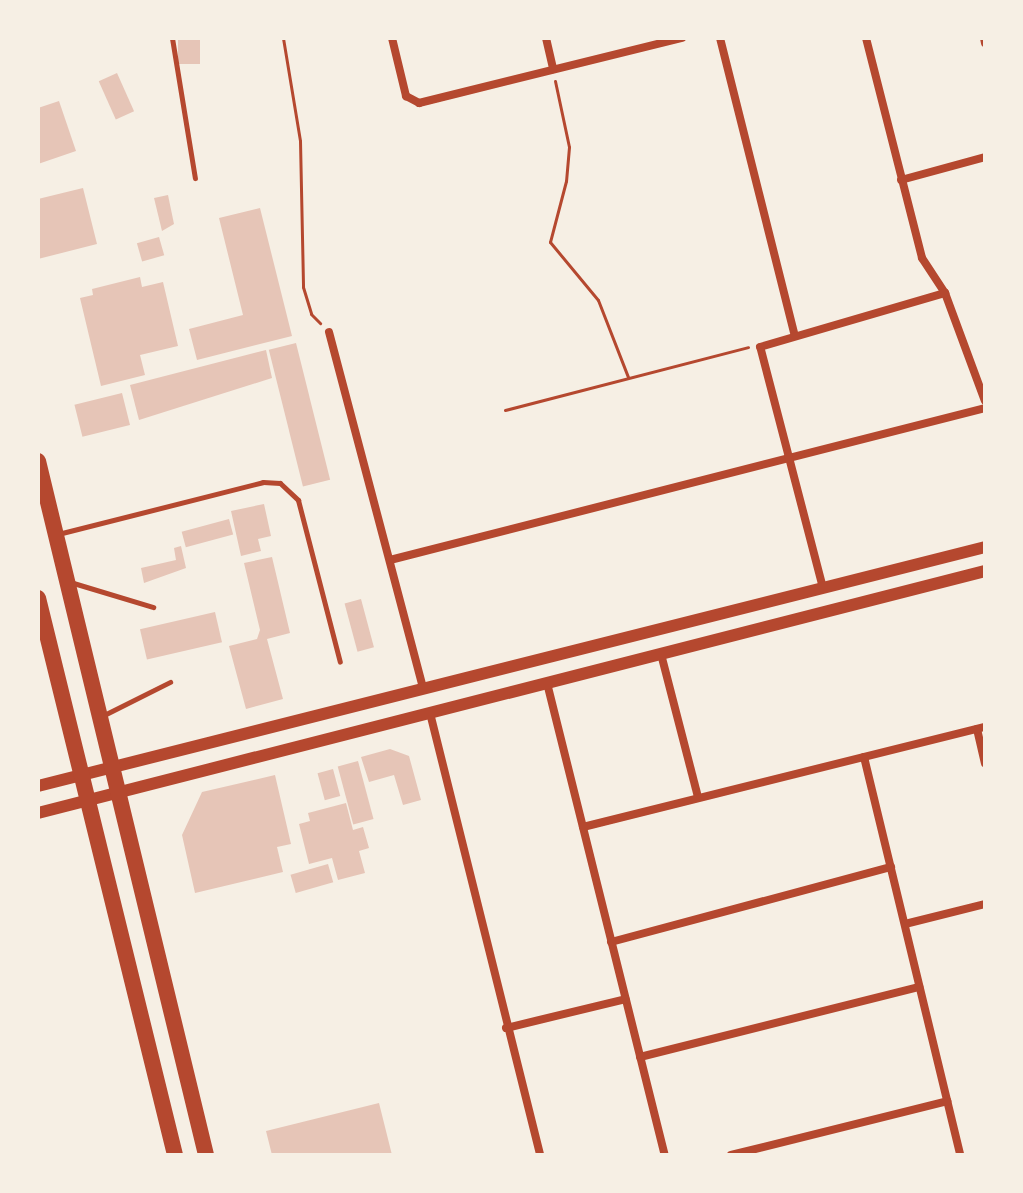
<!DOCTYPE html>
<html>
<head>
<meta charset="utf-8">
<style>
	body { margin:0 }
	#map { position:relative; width:1023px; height:1193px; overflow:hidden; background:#f6efe4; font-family:"Asap Condensed",sans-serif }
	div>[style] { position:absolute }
	.building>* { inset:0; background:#e6c5b7; transform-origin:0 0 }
	.path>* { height:3px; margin:-1.5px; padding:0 1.5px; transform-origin:1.5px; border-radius:1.5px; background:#b5482f }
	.service>* { height:5px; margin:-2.5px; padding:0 2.5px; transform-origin:2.5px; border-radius:2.5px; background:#b5482f }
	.minor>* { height:8px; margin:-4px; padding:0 4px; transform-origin:4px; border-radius:4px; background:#b5482f }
	.tertiary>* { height:12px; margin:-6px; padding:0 6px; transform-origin:6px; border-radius:6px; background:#b5482f }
	.trunk>* { height:16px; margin:-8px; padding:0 8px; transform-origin:8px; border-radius:8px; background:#b5482f }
	span { translate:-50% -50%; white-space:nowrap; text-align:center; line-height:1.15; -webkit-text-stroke:6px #f6efe4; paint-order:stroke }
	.frame { position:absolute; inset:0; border:40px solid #f6efe4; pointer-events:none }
</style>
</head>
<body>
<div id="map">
	<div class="building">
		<i style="left:178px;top:38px;width:22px;height:26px"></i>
		<i style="left:117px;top:73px;width:42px;height:20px;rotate:66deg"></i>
		<i style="clip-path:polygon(59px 101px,76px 151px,38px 164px,38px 108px)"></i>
		<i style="clip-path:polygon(83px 188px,97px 244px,38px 259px,38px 199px)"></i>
		<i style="clip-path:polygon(168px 195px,174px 224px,162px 231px,154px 198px)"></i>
		<i style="clip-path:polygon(260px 208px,292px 336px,197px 360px,189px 329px,243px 315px,219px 218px)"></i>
		<i style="left:159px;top:237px;width:19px;height:23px;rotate:74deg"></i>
		<i style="clip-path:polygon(140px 277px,142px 287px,163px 282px,178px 346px,140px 355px,145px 375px,101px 386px,80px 298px,93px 295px,92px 289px)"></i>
		<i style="left:296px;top:343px;width:141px;height:28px;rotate:76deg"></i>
		<i style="clip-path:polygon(266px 350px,272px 378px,139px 420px,130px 385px)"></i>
		<i style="left:122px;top:393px;width:33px;height:49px;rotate:76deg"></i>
		<i style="clip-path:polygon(264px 504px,271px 536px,258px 539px,261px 551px,241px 556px,231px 511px)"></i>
		<i style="left:229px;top:519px;width:16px;height:49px;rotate:75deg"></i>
		<i style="clip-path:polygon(181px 546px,186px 568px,144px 583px,141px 568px,176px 560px,174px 548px)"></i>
		<i style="clip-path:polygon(272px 557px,290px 633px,267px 639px,283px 699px,246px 709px,229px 646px,257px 639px,260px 630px,244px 563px)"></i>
		<i style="left:361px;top:599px;width:50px;height:17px;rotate:75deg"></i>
		<i style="left:215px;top:612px;width:31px;height:77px;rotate:77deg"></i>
		<i style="clip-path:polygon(390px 749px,409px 756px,421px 800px,403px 805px,394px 775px,369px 782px,361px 757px)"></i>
		<i style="left:358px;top:761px;width:60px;height:21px;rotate:75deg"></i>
		<i style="left:333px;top:769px;width:28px;height:16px;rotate:75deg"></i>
		<i style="clip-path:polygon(275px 775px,291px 844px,277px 847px,283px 872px,195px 893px,182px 835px,202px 792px)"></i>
		<i style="clip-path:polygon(346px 803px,353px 830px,363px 827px,369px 848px,359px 851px,365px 873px,338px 880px,332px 858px,309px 864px,299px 824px,310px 821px,308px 813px)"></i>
		<i style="left:328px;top:864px;width:19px;height:39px;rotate:74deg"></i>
		<i style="clip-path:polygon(379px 1103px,392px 1155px,272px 1155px,266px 1131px)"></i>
	</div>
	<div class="path">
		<i style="left:283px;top:38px;width:104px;rotate:80.6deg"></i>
		<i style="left:300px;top:141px;width:146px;rotate:88.8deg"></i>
		<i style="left:303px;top:287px;width:28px;rotate:73deg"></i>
		<i style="left:311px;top:314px;width:13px;rotate:45deg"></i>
		<i style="left:555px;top:81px;width:67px;rotate:78deg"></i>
		<i style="left:569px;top:147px;width:34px;rotate:95deg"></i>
		<i style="left:566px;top:181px;width:63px;rotate:104.7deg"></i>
		<i style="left:550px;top:242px;width:75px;rotate:50.4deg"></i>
		<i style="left:598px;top:300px;width:83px;rotate:68.7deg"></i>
		<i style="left:505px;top:410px;width:251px;rotate:-14.5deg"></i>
	</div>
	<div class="service">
		<i style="left:172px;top:38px;width:142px;rotate:80.7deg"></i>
		<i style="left:58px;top:534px;width:211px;rotate:-14.2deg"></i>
		<i style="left:263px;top:482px;width:17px;rotate:3deg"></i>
		<i style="left:280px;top:483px;width:25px;rotate:43deg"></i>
		<i style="left:298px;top:500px;width:167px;rotate:75.5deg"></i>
		<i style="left:70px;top:582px;width:87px;rotate:16.8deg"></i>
		<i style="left:104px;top:715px;width:74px;rotate:-26.6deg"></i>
	</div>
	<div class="minor">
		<i style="left:392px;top:38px;width:60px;rotate:76.4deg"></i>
		<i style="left:406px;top:96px;width:15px;rotate:28deg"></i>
		<i style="left:419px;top:103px;width:271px;rotate:-13.9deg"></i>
		<i style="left:546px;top:38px;width:32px;rotate:77deg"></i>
		<i style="left:720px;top:38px;width:307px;rotate:75.9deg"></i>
		<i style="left:866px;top:38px;width:227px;rotate:75.7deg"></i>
		<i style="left:922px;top:258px;width:42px;rotate:56.7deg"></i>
		<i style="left:945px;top:293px;width:115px;rotate:69.7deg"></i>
		<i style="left:984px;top:38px;width:5px;rotate:79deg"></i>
		<i style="left:901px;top:180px;width:87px;rotate:-15.3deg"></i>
		<i style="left:329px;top:332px;width:369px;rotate:75.2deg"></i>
		<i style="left:390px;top:560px;width:614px;rotate:-14.33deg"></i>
		<i style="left:823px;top:588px;width:249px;rotate:-104.6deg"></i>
		<i style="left:760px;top:347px;width:193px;rotate:-16.3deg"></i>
		<i style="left:661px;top:654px;width:148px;rotate:75.5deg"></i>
		<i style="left:547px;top:683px;width:487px;rotate:76deg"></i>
		<i style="left:430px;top:713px;width:455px;rotate:76deg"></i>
		<i style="left:977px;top:729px;width:35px;rotate:77deg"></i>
		<i style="left:864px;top:757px;width:409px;rotate:76.4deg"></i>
		<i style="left:583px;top:827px;width:414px;rotate:-14deg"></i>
		<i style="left:905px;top:924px;width:82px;rotate:-14deg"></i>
		<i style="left:611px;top:942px;width:290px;rotate:-15deg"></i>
		<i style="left:506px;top:1028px;width:123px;rotate:-13.6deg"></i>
		<i style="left:640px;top:1057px;width:288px;rotate:-14.1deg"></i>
		<i style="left:731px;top:1155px;width:223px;rotate:-14deg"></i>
	</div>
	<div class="tertiary">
		<i style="left:38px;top:786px;width:977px;rotate:-14.16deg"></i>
		<i style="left:38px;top:813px;width:977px;rotate:-14.33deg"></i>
	</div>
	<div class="trunk">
		<i style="left:38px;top:461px;width:714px;rotate:76.39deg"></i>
		<i style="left:38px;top:598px;width:574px;rotate:76.18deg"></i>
	</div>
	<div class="frame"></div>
</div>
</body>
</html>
